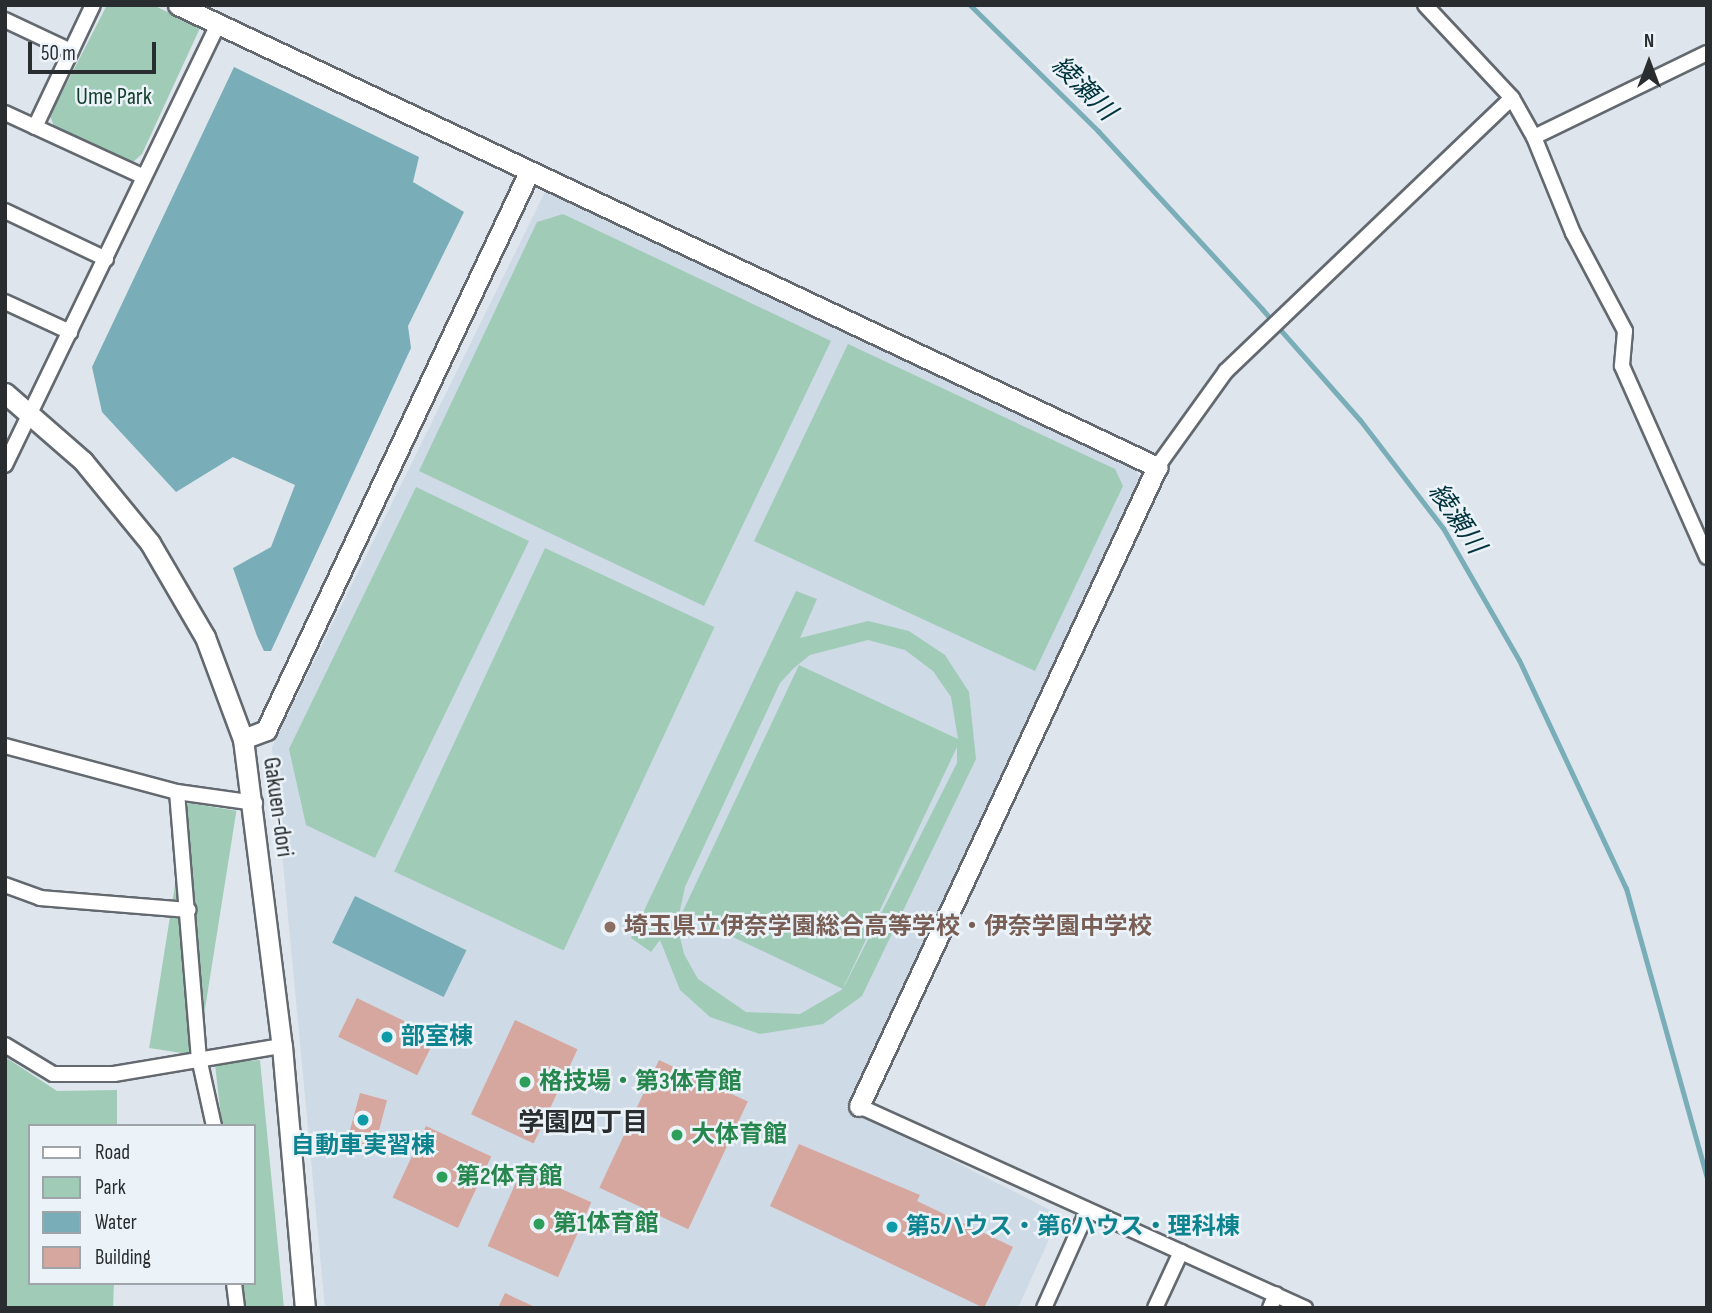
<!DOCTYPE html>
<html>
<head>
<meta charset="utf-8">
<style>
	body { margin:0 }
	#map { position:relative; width:1712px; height:1313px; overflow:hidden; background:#dee5ec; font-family:"Sofia Sans Condensed","Noto Sans JP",sans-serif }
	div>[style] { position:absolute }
	.built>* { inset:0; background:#cedae6 }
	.green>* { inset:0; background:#a0ccb7; transform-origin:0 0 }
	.water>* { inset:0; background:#79aeb8; transform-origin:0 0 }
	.stream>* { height:5px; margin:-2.5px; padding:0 2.5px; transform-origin:2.5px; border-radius:2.5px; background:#79aeb8 }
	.building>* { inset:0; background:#d6a79e; transform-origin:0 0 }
	.roads { filter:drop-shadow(2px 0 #63696f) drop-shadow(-2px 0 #63696f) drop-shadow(0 2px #63696f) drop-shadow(0 -2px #63696f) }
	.street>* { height:14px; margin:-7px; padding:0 7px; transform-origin:7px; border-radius:7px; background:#fff }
	.secondary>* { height:19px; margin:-9.5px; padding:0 9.5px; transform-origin:9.5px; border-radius:9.5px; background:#fff }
	.dots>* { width:19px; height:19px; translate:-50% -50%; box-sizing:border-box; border:4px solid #ebf3f9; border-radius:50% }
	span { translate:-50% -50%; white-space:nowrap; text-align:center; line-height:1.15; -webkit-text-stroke:5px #ebf3f9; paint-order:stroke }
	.park-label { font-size:24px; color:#143c2c }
	.street-label { font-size:24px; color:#2a2d2f }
	.education-label { font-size:24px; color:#785e54; font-weight:700 }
	.left { translate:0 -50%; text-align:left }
	.culture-label { font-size:24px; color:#0d838f; font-weight:700 }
	.leisure-label { font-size:24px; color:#27864d; font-weight:700 }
	.water-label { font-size:26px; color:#00333b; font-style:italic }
	.neighbourhood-label { font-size:26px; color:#2a2d2f; font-weight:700 }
	.frame { position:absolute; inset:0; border:7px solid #2a2d2f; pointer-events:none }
	.legend { position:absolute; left:28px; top:1124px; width:228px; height:161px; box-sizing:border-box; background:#ebf3f9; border:2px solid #9ea4a8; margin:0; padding:9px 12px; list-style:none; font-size:21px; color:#2a2d2f }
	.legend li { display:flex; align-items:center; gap:14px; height:35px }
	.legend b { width:35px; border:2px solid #9ea4a8 }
	.north { position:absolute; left:1614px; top:28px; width:70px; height:70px; -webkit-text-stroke:5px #ebf3f9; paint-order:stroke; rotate:0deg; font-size:19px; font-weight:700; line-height:28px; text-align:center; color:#2a2d2f }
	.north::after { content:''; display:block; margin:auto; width:24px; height:32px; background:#2a2d2f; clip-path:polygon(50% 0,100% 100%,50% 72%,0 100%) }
	.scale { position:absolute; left:28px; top:42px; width:128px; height:32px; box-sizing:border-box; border:4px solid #2a2d2f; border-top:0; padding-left:9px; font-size:21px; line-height:24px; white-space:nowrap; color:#2a2d2f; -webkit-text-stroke:5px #ebf3f9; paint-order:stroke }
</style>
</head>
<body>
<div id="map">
	<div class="built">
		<i style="clip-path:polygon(546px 190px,1136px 469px,1141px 483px,846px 1107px,1060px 1215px,1018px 1308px,325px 1308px,272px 747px)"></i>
	</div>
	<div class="green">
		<i style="clip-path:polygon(107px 5px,153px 5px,200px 28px,142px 154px,132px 163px,54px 126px,50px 116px)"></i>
		<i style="clip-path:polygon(563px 214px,831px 341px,704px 606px,419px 471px,537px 222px)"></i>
		<i style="clip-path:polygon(848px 344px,1115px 469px,1123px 486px,1035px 671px,754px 541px)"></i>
		<i style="clip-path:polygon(416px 487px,529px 541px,375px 858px,306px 825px,289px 749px)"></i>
		<i style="left:545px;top:548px;width:187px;height:357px;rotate:25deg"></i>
		<i style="clip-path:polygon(evenodd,796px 591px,817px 599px,800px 638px,868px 621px,909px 631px,945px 655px,969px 692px,976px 759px,862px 996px,823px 1024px,760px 1034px,710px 1017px,680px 990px,660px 940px,651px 952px,631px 938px,796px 591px,868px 640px,905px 650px,933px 671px,951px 697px,958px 739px,799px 665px,682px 913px,843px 989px,800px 1014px,746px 1012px,698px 979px,684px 954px,677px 924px,685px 887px,780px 683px,794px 668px,810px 655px,868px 640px,796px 591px,957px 747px,957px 763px,844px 987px,844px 986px,957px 747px)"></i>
		<i style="left:188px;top:803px;width:49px;height:248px;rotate:9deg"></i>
		<i style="clip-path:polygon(5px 1057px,57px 1091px,117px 1090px,117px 1126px,30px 1126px,30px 1283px,114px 1283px,113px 1308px,5px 1308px)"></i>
		<i style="clip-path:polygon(260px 1060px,284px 1308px,244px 1308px,241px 1283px,254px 1283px,254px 1126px,222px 1126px,215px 1064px)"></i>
	</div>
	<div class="water">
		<i style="clip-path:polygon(234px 67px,419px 157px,413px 182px,464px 212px,408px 326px,411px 348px,271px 651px,264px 651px,257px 636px,233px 568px,271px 547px,295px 485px,233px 457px,176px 492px,102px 412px,92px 367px)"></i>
		<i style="left:355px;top:896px;width:124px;height:52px;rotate:26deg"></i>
	</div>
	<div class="stream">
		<i style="left:970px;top:5px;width:180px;rotate:44.5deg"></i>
		<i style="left:1098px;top:131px;width:242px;rotate:47.3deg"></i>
		<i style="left:1262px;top:309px;width:148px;rotate:48.6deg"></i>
		<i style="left:1360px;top:420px;width:136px;rotate:52.5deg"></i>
		<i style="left:1443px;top:528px;width:152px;rotate:60.1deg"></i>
		<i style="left:1519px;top:660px;width:252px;rotate:64.9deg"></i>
		<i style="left:1626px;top:888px;width:302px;rotate:74.4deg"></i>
	</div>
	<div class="building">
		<i style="left:357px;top:998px;width:88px;height:43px;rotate:26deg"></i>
		<i style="left:515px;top:1020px;width:69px;height:104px;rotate:25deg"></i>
		<i style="left:659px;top:1060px;width:98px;height:141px;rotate:25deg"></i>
		<i style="left:360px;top:1093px;width:28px;height:51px;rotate:15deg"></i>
		<i style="left:426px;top:1126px;width:72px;height:79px;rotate:25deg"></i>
		<i style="clip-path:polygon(799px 1144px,920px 1195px,917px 1201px,1013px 1247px,984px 1308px,770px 1206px)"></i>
		<i style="left:521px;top:1171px;width:77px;height:82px;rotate:24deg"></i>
		<i style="clip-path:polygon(505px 1293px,537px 1308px,498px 1308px)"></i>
	</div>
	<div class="roads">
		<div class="street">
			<i style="left:1425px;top:5px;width:127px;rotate:46.9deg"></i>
			<i style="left:1512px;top:98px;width:45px;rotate:60.6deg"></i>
			<i style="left:1534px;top:137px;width:192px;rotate:-25.9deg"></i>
			<i style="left:5px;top:20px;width:73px;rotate:25.2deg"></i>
			<i style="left:5px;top:113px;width:153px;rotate:24.7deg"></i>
			<i style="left:35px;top:127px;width:135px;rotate:-64.6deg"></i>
			<i style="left:1534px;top:137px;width:104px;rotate:67.9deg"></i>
			<i style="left:1573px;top:233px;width:111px;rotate:62deg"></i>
			<i style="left:1625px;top:331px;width:35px;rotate:95deg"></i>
			<i style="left:1622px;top:366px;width:209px;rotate:66deg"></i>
			<i style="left:5px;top:211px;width:112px;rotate:25.4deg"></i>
			<i style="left:5px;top:302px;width:72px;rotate:24.8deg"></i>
			<i style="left:5px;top:465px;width:490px;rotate:-64.2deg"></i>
			<i style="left:1157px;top:467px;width:118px;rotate:-54.3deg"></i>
			<i style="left:1226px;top:371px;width:395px;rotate:-43.7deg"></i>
			<i style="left:5px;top:746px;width:178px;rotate:15deg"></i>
			<i style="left:177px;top:792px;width:79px;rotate:8deg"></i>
			<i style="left:177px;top:792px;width:267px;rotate:85.3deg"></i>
			<i style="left:199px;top:1058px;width:70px;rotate:77.6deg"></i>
			<i style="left:5px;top:885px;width:37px;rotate:20deg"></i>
			<i style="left:40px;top:898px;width:149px;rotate:4.6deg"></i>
			<i style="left:5px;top:1045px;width:56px;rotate:31.1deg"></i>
			<i style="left:53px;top:1074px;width:61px"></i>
			<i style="left:114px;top:1074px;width:170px;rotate:-9.5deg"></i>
			<i style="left:859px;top:1106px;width:490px;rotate:24.4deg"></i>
			<i style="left:234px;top:1283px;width:25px;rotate:83deg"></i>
			<i style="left:1044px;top:1308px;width:105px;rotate:-65.9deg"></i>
			<i style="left:1155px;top:1308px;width:62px;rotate:-65.1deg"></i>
			<i style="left:1270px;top:1308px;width:15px;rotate:-67deg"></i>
		</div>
		<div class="secondary">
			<i style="left:178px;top:5px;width:1083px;rotate:25.26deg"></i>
			<i style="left:1157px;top:467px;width:705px;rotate:115deg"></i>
			<i style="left:5px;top:393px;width:103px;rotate:41.1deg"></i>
			<i style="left:83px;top:461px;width:106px;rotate:50.7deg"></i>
			<i style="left:150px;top:543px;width:109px;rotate:59.7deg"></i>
			<i style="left:205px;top:637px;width:109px;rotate:69.6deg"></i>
			<i style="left:243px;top:739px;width:309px;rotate:82.8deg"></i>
			<i style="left:282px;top:1046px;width:263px;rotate:85deg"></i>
			<i style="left:243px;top:739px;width:25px;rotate:-21deg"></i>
			<i style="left:266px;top:730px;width:617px;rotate:-64.76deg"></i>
		</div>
	</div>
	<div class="dots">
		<i style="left:610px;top:927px;background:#8d6e63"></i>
		<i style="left:387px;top:1037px;background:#0f9aa8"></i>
		<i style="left:525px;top:1082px;background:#2e9e5b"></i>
		<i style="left:363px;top:1120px;background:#0f9aa8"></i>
		<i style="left:677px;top:1135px;background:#2e9e5b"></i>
		<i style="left:442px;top:1177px;background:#2e9e5b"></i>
		<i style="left:539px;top:1224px;background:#2e9e5b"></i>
		<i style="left:892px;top:1227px;background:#0f9aa8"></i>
	</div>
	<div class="park-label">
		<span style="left:114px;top:97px">Ume Park</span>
	</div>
	<div class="street-label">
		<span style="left:278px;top:807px;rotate:82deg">Gakuen-dori</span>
	</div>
	<div class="education-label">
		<span class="left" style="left:624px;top:927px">埼玉県立伊奈学園総合高等学校・伊奈学園中学校</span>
	</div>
	<div class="culture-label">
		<span class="left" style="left:401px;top:1037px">部室棟</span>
		<span style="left:363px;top:1146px">自動車実習棟</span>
		<span class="left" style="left:906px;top:1227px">第5ハウス・第6ハウス・理科棟</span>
	</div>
	<div class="leisure-label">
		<span class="left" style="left:539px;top:1082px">格技場・第3体育館</span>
		<span class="left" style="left:691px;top:1135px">大体育館</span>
		<span class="left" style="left:456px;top:1177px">第2体育館</span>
		<span class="left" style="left:553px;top:1224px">第1体育館</span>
	</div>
	<div class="water-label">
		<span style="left:1083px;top:89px;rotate:45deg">綾瀬川</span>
		<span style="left:1456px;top:519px;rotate:56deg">綾瀬川</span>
	</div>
	<div class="neighbourhood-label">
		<span style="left:583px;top:1124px">学園四丁目</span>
	</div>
	<div class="frame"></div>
	<ul class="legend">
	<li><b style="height:9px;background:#fff"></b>Road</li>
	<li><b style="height:19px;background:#a0ccb7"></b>Park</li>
	<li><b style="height:19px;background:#79aeb8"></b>Water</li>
	<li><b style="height:19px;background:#d6a79e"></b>Building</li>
	</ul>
	<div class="north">N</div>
	<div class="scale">50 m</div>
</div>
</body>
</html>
